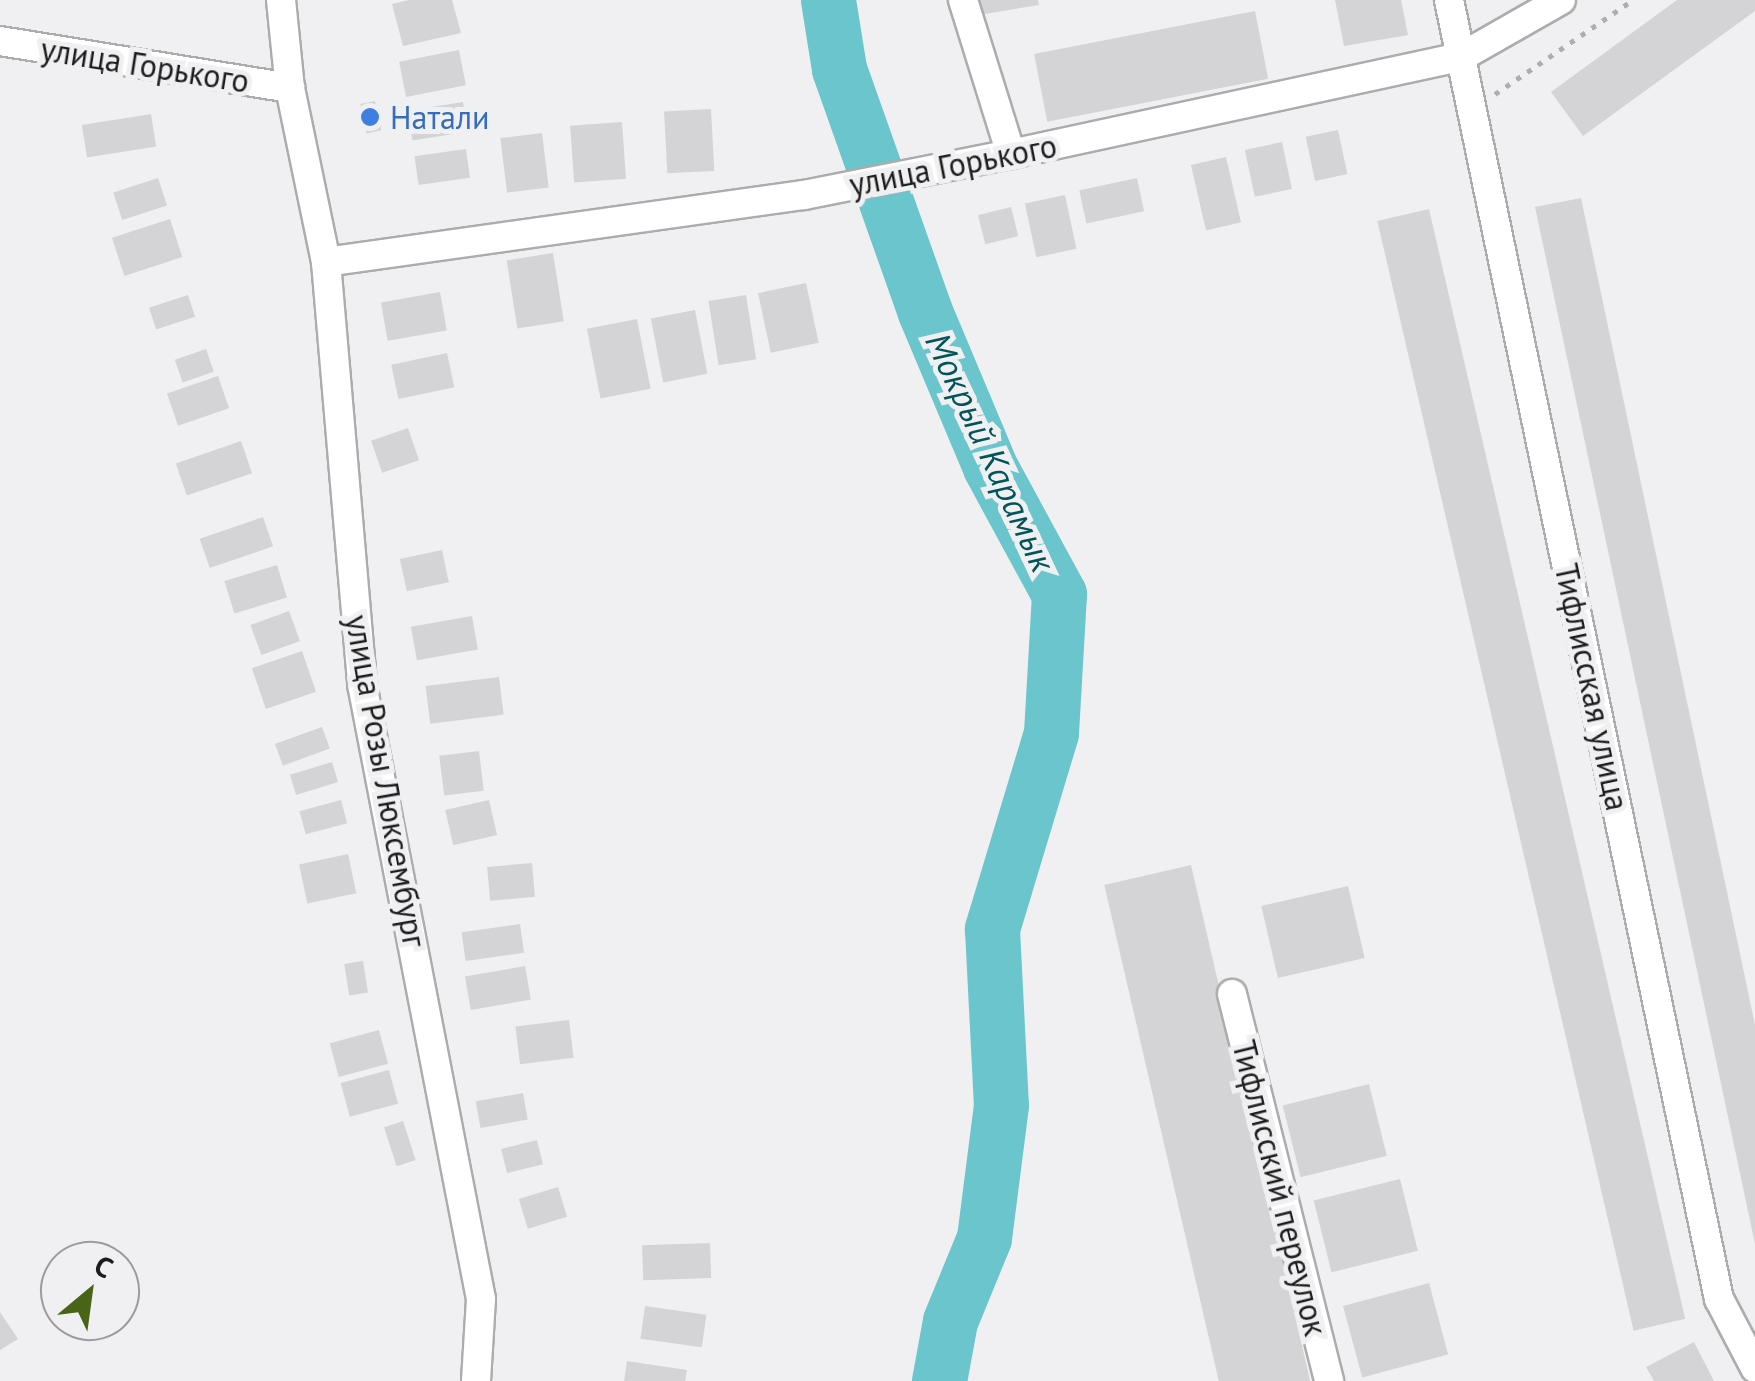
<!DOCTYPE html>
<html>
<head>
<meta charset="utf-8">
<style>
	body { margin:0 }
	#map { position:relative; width:1755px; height:1381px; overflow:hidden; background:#f0f0f2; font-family:"PT Sans",sans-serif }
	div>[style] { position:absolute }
	.river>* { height:55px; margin:-27.5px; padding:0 27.5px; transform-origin:27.5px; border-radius:27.5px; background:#6bc5cc }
	.building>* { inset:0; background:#d4d4d6; transform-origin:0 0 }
	.path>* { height:5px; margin-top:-2.5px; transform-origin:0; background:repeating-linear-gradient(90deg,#aeaeaf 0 5px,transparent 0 13px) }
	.roads { filter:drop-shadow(2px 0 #abacad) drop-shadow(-2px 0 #abacad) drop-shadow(0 2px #abacad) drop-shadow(0 -2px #abacad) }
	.minor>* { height:28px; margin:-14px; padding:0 14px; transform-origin:14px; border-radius:14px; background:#fff }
	.dots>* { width:28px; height:28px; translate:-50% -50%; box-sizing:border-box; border:5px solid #f0f0f2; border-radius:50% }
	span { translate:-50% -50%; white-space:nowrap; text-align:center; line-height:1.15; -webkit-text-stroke:10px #f0f0f2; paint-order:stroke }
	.street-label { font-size:32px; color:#1c1c1c }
	.shop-label { font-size:32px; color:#366cbe }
	.left { translate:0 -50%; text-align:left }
	.water-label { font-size:35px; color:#00555b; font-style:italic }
	.north { position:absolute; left:40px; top:1241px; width:100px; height:100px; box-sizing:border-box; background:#f0f0f2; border:2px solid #9b9b9c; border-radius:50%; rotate:29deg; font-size:28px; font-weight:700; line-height:40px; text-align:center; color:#1c1c1c }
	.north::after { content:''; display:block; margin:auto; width:35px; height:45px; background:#496416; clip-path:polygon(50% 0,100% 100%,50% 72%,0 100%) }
</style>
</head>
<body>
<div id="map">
	<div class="river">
		<i style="left:828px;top:0;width:70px;rotate:80.9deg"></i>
		<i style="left:839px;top:69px;width:258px;rotate:70.5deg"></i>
		<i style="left:925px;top:312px;width:168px;rotate:67.2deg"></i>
		<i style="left:990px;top:467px;width:145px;rotate:61.5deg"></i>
		<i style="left:1059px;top:594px;width:139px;rotate:93.3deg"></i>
		<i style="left:1051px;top:733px;width:205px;rotate:106.8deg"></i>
		<i style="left:992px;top:929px;width:176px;rotate:87.1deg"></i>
		<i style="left:1001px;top:1105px;width:134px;rotate:97.3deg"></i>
		<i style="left:984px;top:1238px;width:90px;rotate:112.3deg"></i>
		<i style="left:950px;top:1321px;width:61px;rotate:100.4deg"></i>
	</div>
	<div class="building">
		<i style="clip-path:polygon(409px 0,452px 0,461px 33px,403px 46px,392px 4px)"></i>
		<i style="clip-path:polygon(977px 0,1038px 0,1039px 5px,979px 15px)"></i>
		<i style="clip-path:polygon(1335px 0,1401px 0,1408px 35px,1344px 46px)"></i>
		<i style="clip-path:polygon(1677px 0,1755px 0,1755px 11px,1583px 136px,1551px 92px)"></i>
		<i style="left:1255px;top:11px;width:69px;height:225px;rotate:79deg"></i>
		<i style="left:459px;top:50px;width:36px;height:61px;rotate:79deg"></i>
		<i style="left:375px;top:101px;width:30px;height:15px;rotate:78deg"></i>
		<i style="left:463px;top:102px;width:30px;height:56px;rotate:81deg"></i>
		<i style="left:711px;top:109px;width:62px;height:47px;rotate:87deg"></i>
		<i style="left:151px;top:114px;width:33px;height:70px;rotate:81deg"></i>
		<i style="left:622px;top:122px;width:57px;height:52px;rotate:86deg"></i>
		<i style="left:1338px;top:130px;width:45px;height:33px;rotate:78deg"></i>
		<i style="left:542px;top:133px;width:55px;height:42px;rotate:83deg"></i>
		<i style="left:1282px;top:142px;width:48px;height:38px;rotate:78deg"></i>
		<i style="left:466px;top:149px;width:29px;height:52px;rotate:82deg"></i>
		<i style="left:1226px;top:157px;width:67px;height:36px;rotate:77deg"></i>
		<i style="left:158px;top:178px;width:29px;height:47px;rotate:72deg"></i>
		<i style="left:1137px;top:178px;width:34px;height:59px;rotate:78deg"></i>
		<i style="left:1065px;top:195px;width:55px;height:41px;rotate:78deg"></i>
		<i style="clip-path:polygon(1581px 198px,1755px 1025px,1755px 1244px,1535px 207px)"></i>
		<i style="left:1011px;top:207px;width:30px;height:34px;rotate:76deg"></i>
		<i style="left:1429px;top:209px;width:1139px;height:53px;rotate:77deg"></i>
		<i style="left:170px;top:219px;width:40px;height:61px;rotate:72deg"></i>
		<i style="left:553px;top:253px;width:69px;height:47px;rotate:81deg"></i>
		<i style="left:806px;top:283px;width:61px;height:49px;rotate:78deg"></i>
		<i style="left:440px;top:292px;width:39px;height:60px;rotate:80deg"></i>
		<i style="left:188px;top:295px;width:23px;height:41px;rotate:72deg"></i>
		<i style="left:746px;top:295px;width:65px;height:38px;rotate:81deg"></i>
		<i style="left:695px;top:310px;width:65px;height:45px;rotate:79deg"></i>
		<i style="left:637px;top:319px;width:71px;height:51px;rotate:79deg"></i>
		<i style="left:206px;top:349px;width:24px;height:33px;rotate:71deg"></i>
		<i style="left:447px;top:353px;width:35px;height:57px;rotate:78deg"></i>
		<i style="left:218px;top:376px;width:34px;height:54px;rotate:71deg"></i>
		<i style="left:408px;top:428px;width:34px;height:39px;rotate:71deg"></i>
		<i style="left:241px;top:441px;width:34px;height:69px;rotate:71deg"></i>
		<i style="left:263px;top:517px;width:31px;height:67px;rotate:71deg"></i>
		<i style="left:442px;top:550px;width:33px;height:43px;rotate:78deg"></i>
		<i style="left:277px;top:565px;width:34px;height:55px;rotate:73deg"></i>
		<i style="left:289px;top:611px;width:32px;height:41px;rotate:70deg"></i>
		<i style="left:472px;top:616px;width:34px;height:62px;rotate:80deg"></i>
		<i style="left:302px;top:651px;width:43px;height:53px;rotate:71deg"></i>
		<i style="left:499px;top:677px;width:38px;height:74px;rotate:83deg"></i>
		<i style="left:322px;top:727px;width:23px;height:50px;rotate:70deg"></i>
		<i style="left:479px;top:751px;width:40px;height:40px;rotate:83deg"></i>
		<i style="left:332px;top:762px;width:21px;height:44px;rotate:73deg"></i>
		<i style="left:341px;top:800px;width:24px;height:43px;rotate:75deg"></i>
		<i style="left:489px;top:800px;width:36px;height:45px;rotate:77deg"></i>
		<i style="left:348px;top:854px;width:40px;height:50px;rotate:78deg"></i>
		<i style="left:532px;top:863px;width:34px;height:45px;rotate:85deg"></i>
		<i style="left:1191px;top:865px;width:530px;height:89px;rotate:77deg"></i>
		<i style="left:1348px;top:886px;width:74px;height:89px;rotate:77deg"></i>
		<i style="left:520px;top:924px;width:29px;height:59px;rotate:82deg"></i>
		<i style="left:363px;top:961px;width:32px;height:19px;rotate:81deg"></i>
		<i style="left:525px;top:966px;width:34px;height:61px;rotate:80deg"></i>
		<i style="left:569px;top:1020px;width:38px;height:54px;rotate:83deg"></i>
		<i style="left:379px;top:1030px;width:35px;height:51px;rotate:75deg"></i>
		<i style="left:389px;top:1070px;width:35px;height:50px;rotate:75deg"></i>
		<i style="left:1369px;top:1084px;width:74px;height:89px;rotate:76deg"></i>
		<i style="left:523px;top:1093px;width:27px;height:48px;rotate:80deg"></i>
		<i style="left:403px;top:1121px;width:41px;height:20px;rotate:72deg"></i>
		<i style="left:537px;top:1140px;width:25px;height:37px;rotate:76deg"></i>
		<i style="left:1400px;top:1179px;width:74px;height:89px;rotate:76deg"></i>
		<i style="left:558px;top:1187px;width:31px;height:41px;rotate:73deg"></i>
		<i style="left:710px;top:1243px;width:35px;height:68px;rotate:88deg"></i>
		<i style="left:1429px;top:1283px;width:74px;height:89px;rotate:75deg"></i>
		<i style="left:645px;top:1306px;width:62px;height:33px;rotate:8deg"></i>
		<i style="clip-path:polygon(0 1312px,18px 1339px,0 1350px)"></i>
		<i style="clip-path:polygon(1694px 1342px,1714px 1381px,1654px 1381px,1646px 1367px)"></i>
		<i style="clip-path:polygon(627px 1361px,687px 1370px,685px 1381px,624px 1381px)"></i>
	</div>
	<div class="path">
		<i style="left:1495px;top:94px;width:167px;rotate:-34.3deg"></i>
	</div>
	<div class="roads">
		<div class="minor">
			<i style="left:281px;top:0;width:88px;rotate:84.2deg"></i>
			<i style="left:290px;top:88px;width:178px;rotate:78.3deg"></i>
			<i style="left:326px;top:262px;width:424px;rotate:85.1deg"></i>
			<i style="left:362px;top:684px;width:626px;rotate:79.05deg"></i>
			<i style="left:481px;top:1299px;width:82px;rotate:93.5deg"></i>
			<i style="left:963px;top:0;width:161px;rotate:72.7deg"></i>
			<i style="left:1449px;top:0;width:1327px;rotate:78.26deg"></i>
			<i style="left:1719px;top:1299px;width:78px;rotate:62.4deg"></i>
			<i style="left:0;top:41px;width:294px;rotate:9.2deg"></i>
			<i style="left:326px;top:262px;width:483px;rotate:-8deg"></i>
			<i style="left:804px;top:195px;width:211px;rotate:-11.2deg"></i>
			<i style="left:1011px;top:154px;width:460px;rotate:-12.2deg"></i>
			<i style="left:1461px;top:57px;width:115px;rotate:-29.7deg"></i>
			<i style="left:1232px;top:994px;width:399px;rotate:75.9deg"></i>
		</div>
	</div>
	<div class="dots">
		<i style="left:370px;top:117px;background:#3f7fe0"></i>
	</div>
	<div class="street-label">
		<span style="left:145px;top:65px;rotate:9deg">улица Горького</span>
		<span style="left:953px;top:165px;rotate:-11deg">улица Горького</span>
		<span style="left:1592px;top:687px;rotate:78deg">Тифлисская улица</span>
		<span style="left:386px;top:781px;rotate:80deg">улица Розы Люксембург</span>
		<span style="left:1280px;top:1188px;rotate:76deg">Тифлисский переулок</span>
	</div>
	<div class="shop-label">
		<span class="left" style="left:390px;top:117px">Натали</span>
	</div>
	<div class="water-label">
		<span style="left:991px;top:452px;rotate:65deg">Мокрый Карамык</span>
	</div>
	<div class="north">С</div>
</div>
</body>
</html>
